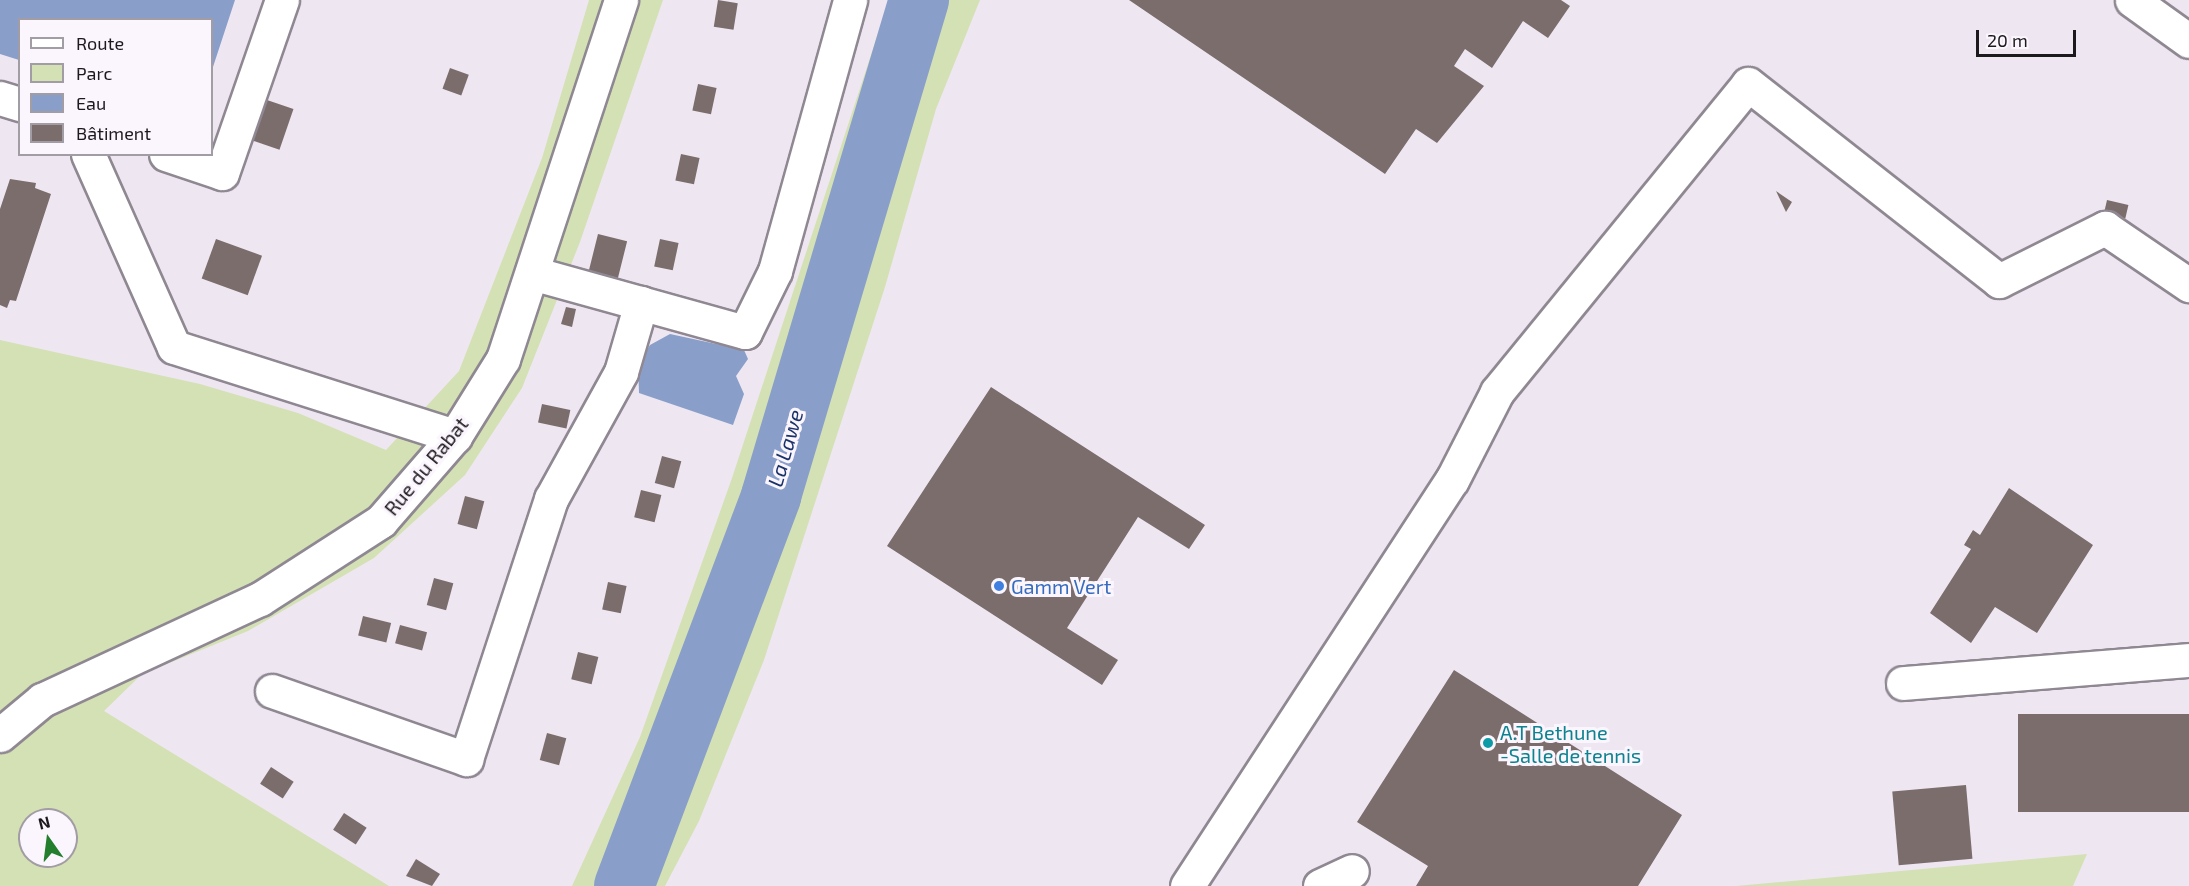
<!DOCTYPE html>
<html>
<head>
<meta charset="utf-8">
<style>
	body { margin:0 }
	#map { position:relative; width:2189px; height:886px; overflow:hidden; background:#eee7f2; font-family:"Exo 2",sans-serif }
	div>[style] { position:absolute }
	.green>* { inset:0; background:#d4e1b5 }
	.water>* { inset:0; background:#899fca }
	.river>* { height:60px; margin:-30px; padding:0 30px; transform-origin:30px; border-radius:30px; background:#899fca }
	.building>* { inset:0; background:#7b6d6c; transform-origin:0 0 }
	.roads { filter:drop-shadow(2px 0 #8f8892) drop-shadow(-2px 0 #8f8892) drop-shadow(0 2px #8f8892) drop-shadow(0 -2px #8f8892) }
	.minor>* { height:33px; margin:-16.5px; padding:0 16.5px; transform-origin:16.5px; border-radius:16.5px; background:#fff }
	.dots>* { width:16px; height:16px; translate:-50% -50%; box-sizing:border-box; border:3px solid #fbf5fe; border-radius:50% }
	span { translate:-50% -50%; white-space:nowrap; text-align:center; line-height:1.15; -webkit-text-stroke:6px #fbf5fe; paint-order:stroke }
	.street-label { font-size:20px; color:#1c191d }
	.shop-label { font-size:20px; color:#366cbe }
	.left { translate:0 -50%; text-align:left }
	.culture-label { font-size:20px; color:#0d838f }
	.water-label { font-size:21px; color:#1a3268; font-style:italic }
	.legend { position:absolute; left:18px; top:18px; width:195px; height:138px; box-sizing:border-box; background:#fbf5fe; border:2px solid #a29da4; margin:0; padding:8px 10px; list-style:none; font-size:18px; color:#1c191d }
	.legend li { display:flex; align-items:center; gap:12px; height:30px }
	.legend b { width:30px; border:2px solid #a29da4 }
	.north { position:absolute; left:18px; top:808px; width:60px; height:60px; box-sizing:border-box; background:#fbf5fe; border:2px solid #a29da4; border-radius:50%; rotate:346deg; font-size:16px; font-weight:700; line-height:24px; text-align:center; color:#1c191d }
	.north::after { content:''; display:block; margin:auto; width:21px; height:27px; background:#237e2d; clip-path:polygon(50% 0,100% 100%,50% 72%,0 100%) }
	.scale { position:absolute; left:1976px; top:30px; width:100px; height:27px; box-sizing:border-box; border:3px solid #1c191d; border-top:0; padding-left:8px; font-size:18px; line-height:21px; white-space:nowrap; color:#1c191d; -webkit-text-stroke:4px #fbf5fe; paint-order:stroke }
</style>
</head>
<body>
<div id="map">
	<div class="green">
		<i style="clip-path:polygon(evenodd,589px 0,663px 0,580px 242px,522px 388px,465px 475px,374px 558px,248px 631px,142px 674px,104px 711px,389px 886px,0 886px,0 340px,200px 384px,298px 413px,386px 450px,459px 371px,542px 158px,589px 0,30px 820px,66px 820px,66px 856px,30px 856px,30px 820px)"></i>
		<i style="clip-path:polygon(889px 0,980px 0,936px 109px,885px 287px,764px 660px,699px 821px,665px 886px,572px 886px,640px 737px,732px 478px)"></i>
		<i style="clip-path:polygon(2087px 854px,2073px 886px,1736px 886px)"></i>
	</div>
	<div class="water">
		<i style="clip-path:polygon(0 0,235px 0,212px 70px,212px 20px,20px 20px,19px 60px,0 54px)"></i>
		<i style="clip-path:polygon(670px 334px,744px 350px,748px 359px,736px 376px,744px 394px,733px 425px,639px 393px,638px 363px,650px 345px)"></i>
	</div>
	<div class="river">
		<i style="left:624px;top:886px;width:417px;rotate:-69.3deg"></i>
		<i style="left:771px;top:496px;width:518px;rotate:-73.39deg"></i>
	</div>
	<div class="building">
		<i style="left:718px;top:0;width:20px;height:27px;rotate:9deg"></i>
		<i style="clip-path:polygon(1129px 0,1561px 0,1570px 6px,1548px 38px,1523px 21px,1492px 68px,1465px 49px,1454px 66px,1484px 86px,1437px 143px,1416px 129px,1385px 174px)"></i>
		<i style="left:450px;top:68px;width:20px;height:22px;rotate:20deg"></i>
		<i style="left:698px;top:84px;width:19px;height:27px;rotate:12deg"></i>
		<i style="left:267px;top:100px;width:28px;height:43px;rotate:19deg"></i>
		<i style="left:681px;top:154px;width:19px;height:27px;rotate:12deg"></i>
		<i style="clip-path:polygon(10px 179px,36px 183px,35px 188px,51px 194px,16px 301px,10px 300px,7px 308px,0 305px,0 209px)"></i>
		<i style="clip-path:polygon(1776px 191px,1792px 202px,1786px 212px)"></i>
		<i style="left:2107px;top:200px;width:22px;height:14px;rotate:13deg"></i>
		<i style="left:598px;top:234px;width:30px;height:42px;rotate:14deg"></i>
		<i style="left:216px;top:239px;width:49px;height:42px;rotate:20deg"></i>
		<i style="left:660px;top:239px;width:19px;height:28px;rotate:12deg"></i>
		<i style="clip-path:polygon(566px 307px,576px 309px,572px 327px,561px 324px)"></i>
		<i style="clip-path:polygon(991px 387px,1205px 525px,1189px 549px,1138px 517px,1067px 628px,1118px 660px,1102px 685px,887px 546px)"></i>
		<i style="left:542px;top:404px;width:29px;height:19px;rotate:12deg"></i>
		<i style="left:662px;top:456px;width:20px;height:28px;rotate:15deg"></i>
		<i style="clip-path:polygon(2009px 488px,2093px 545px,2037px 633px,1995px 607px,1971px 643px,1930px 613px,1971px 549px,1964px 545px,1973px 530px,1980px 535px)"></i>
		<i style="left:641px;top:490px;width:21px;height:28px;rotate:14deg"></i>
		<i style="left:465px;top:496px;width:20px;height:29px;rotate:15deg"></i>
		<i style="left:434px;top:578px;width:20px;height:28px;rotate:15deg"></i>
		<i style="left:608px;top:582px;width:19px;height:28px;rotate:12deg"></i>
		<i style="left:363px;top:616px;width:29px;height:20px;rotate:14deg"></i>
		<i style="left:400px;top:625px;width:28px;height:19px;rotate:15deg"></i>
		<i style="left:578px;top:652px;width:21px;height:28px;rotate:14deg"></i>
		<i style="clip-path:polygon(1454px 670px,1682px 815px,1638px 886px,1416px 886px,1428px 866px,1357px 822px)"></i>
		<i style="left:2189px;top:714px;width:98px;height:171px;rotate:90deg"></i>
		<i style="left:547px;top:733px;width:20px;height:28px;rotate:15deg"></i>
		<i style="left:271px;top:767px;width:27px;height:20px;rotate:33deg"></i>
		<i style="left:1966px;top:785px;width:74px;height:74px;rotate:85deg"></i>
		<i style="left:344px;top:813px;width:27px;height:20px;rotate:33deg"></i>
		<i style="clip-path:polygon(416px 859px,440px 874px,432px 886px,406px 876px)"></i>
	</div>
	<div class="roads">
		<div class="minor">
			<i style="left:2132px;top:0;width:70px;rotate:35.7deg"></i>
			<i style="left:0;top:98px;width:21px;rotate:17deg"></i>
			<i style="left:88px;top:154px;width:211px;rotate:66deg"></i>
			<i style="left:174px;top:347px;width:295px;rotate:17.6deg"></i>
			<i style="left:166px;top:154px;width:59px;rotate:18.7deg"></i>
			<i style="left:222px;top:173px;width:183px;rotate:-70.9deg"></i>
			<i style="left:532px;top:273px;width:221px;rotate:15.5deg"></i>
			<i style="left:745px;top:332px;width:68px;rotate:-63.8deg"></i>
			<i style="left:775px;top:271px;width:281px;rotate:-74.5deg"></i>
			<i style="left:1903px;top:683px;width:287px;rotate:-4.6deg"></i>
			<i style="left:272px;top:691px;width:206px;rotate:19.3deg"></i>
			<i style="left:466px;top:759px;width:274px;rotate:-71.9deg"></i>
			<i style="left:551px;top:499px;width:145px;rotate:-61.1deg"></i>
			<i style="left:621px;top:372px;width:72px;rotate:-73.8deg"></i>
			<i style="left:0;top:735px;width:55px;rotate:-39.8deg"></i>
			<i style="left:42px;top:700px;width:240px;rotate:-24.9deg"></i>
			<i style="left:260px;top:599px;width:144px;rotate:-32.8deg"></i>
			<i style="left:381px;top:521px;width:113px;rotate:-49deg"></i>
			<i style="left:455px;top:436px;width:91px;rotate:-58.1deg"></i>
			<i style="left:503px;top:359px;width:378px;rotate:-71.8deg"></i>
			<i style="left:1187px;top:886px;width:485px;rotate:-56.9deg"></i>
			<i style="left:1452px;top:480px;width:99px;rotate:-62.9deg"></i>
			<i style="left:1497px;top:392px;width:397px;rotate:-50.8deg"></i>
			<i style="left:1748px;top:84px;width:319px;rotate:38.1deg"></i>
			<i style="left:1999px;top:281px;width:119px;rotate:-26.6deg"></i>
			<i style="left:2105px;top:228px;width:102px;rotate:34.2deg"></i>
			<i style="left:1320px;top:886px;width:35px;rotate:-25deg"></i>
		</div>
	</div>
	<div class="dots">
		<i style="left:999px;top:586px;background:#3f7fe0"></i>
		<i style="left:1488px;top:743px;background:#0f9aa8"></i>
	</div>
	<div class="street-label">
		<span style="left:426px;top:466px;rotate:-51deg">Rue du Rabat</span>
	</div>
	<div class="shop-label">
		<span class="left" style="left:1011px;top:586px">Gamm Vert</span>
	</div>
	<div class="culture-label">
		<span class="left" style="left:1500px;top:744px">A.T Bethune<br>-Salle de tennis</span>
	</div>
	<div class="water-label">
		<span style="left:785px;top:448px;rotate:-74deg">La Lawe</span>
	</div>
	<ul class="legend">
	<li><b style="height:8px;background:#fff"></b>Route</li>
	<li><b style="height:16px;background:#d4e1b5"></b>Parc</li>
	<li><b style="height:16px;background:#899fca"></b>Eau</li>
	<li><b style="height:16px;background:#7b6d6c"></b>Bâtiment</li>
	</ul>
	<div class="north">N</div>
	<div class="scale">20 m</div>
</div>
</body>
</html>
